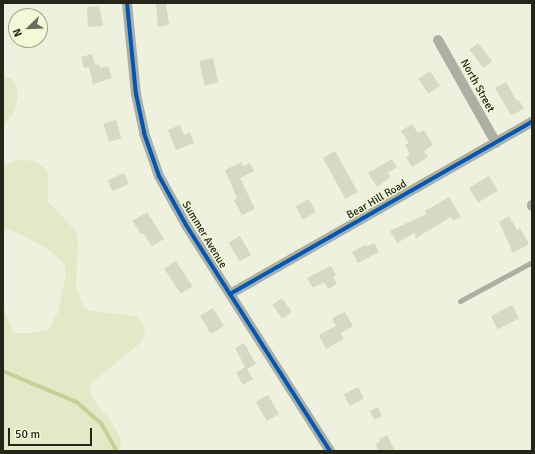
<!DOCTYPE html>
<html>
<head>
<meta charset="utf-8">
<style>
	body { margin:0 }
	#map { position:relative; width:535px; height:454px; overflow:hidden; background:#edf1de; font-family:Signika,sans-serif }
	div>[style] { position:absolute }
	.green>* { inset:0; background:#e2e9c6 }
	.stream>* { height:3.5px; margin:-1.75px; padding:0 1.75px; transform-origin:1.75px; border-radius:1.75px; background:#c6d096 }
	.building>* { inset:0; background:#d5dac3; transform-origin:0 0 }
	.lane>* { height:5px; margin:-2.5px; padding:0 2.5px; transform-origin:2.5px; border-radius:2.5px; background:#acb0a2 }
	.street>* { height:10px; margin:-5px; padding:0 5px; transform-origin:5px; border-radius:5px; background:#acb0a2 }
	.cycleway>* { height:4px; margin:-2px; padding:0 2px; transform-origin:2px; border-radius:2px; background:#0057b8 }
	span { translate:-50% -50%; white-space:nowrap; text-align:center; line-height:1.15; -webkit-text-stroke:3px #f1f9d6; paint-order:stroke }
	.street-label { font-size:11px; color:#232619 }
	.frame { position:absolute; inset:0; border:4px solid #232619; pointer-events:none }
	.north { position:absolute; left:8px; top:8px; width:40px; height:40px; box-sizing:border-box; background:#f1f9d6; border:1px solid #9fa58a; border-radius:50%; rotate:247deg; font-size:11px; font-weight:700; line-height:16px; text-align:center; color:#232619 }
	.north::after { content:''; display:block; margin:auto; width:14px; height:18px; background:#6a6d5e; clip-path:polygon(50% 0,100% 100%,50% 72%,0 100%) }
	.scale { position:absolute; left:8px; top:428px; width:84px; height:18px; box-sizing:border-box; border:2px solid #232619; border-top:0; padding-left:5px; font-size:12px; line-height:14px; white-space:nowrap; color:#232619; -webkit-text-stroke:3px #f1f9d6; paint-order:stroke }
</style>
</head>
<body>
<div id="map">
	<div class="green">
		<i style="clip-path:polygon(3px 77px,11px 78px,17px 87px,18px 97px,14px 112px,3px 126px)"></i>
		<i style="clip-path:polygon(19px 160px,34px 161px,47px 170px,48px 175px,48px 202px,76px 231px,78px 241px,76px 286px,83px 307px,91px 311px,137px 316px,144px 326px,145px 333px,139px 344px,100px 376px,91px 384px,89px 390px,101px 410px,108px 416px,120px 437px,121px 451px,3px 451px,3px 306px,13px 333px,33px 333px,48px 330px,58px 312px,66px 274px,64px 263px,46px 248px,16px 232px,3px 228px,3px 165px)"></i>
	</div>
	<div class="stream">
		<i style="left:3px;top:371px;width:80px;rotate:22.7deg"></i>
		<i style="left:77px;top:402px;width:33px;rotate:41deg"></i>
		<i style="left:102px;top:424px;width:31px;rotate:61deg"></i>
	</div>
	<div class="building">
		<i style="clip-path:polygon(156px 3px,166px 3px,169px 25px,158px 27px)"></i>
		<i style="clip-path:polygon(99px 6px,103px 26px,88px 27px,87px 7px)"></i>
		<i style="left:478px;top:43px;width:23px;height:11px;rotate:52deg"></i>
		<i style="clip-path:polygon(92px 54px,95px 65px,99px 64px,100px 68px,108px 66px,112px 78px,93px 84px,89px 67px,84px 68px,81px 57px)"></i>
		<i style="left:213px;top:58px;width:25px;height:14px;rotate:78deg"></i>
		<i style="left:430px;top:71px;width:18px;height:14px;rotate:56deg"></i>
		<i style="clip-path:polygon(506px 82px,517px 101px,519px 100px,524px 109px,511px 115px,495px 88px)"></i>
		<i style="left:116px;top:120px;width:19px;height:13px;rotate:74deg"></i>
		<i style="clip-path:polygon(412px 124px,418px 133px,424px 130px,433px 145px,424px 151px,428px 157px,412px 167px,406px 157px,410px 154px,405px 145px,409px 143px,401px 131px)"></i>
		<i style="clip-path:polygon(180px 125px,184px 135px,190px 132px,194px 143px,176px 150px,168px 130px)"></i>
		<i style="left:335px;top:151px;width:47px;height:14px;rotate:61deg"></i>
		<i style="clip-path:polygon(392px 159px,397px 167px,388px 173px,390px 177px,377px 187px,368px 173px)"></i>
		<i style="clip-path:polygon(241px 162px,243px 166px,250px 163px,254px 171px,240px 178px,255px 209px,242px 215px,234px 200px,237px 198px,225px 170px)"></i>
		<i style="left:124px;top:173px;width:12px;height:18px;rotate:66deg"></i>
		<i style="left:489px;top:176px;width:17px;height:23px;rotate:59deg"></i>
		<i style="clip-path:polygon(449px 197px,461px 217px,453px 221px,451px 217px,416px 238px,414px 233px,397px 243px,390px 231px,426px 214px,425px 211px)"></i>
		<i style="left:309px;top:199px;width:15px;height:15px;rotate:62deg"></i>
		<i style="clip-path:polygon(147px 212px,164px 239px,152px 246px,143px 233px,141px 234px,132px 221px)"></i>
		<i style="clip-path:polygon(509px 216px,517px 230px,520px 228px,529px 244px,513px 253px,499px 222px)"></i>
		<i style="left:240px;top:236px;width:22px;height:13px;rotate:60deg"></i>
		<i style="clip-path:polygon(374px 243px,379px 252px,358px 263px,352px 252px,365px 245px,366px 247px)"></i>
		<i style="left:176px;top:261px;width:30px;height:14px;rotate:57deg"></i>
		<i style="clip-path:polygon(331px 266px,336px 275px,333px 277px,337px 284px,328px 289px,324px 282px,313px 288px,307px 278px)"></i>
		<i style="left:282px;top:298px;width:17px;height:12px;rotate:54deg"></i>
		<i style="left:512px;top:305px;width:15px;height:24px;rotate:62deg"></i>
		<i style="left:213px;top:308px;width:21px;height:15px;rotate:59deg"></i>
		<i style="clip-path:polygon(345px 312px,353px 326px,341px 333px,344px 339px,326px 349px,319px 335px,336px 326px,332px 318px)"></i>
		<i style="clip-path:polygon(244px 343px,256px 364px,247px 369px,253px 379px,243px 385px,236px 373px,245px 367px,235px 348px)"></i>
		<i style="left:358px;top:387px;width:13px;height:16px;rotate:63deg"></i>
		<i style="left:268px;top:395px;width:22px;height:14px;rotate:60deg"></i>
		<i style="left:378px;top:407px;width:10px;height:9px;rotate:66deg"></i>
		<i style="clip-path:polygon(387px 435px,395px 451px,378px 451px,376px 444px,380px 442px,379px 439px)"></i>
	</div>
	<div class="lane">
		<i style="left:460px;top:301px;width:82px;rotate:-28.4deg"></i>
	</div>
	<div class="street">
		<i style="left:127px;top:3px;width:91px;rotate:84.4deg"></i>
		<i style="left:136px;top:94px;width:40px;rotate:78deg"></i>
		<i style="left:144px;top:133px;width:46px;rotate:70.8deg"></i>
		<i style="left:159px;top:176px;width:56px;rotate:61.1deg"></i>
		<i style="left:186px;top:225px;width:268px;rotate:57.5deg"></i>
		<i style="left:438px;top:40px;width:118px;rotate:60.6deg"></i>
		<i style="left:532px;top:205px;width:1px;rotate:90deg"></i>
		<i style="left:230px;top:294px;width:348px;rotate:-29.7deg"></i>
	</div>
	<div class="cycleway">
		<i style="left:127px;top:3px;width:91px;rotate:84.4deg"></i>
		<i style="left:136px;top:94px;width:40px;rotate:78deg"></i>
		<i style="left:144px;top:133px;width:46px;rotate:70.8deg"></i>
		<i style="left:159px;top:176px;width:56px;rotate:61.1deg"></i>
		<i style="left:186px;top:225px;width:268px;rotate:57.5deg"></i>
		<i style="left:230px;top:294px;width:348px;rotate:-29.7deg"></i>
	</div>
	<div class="street-label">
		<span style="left:477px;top:86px;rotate:61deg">North Street</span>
		<span style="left:377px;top:200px;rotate:-30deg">Bear Hill Road</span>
		<span style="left:204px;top:235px;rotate:59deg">Summer Avenue</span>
	</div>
	<div class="frame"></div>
	<div class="north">N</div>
	<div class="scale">50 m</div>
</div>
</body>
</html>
